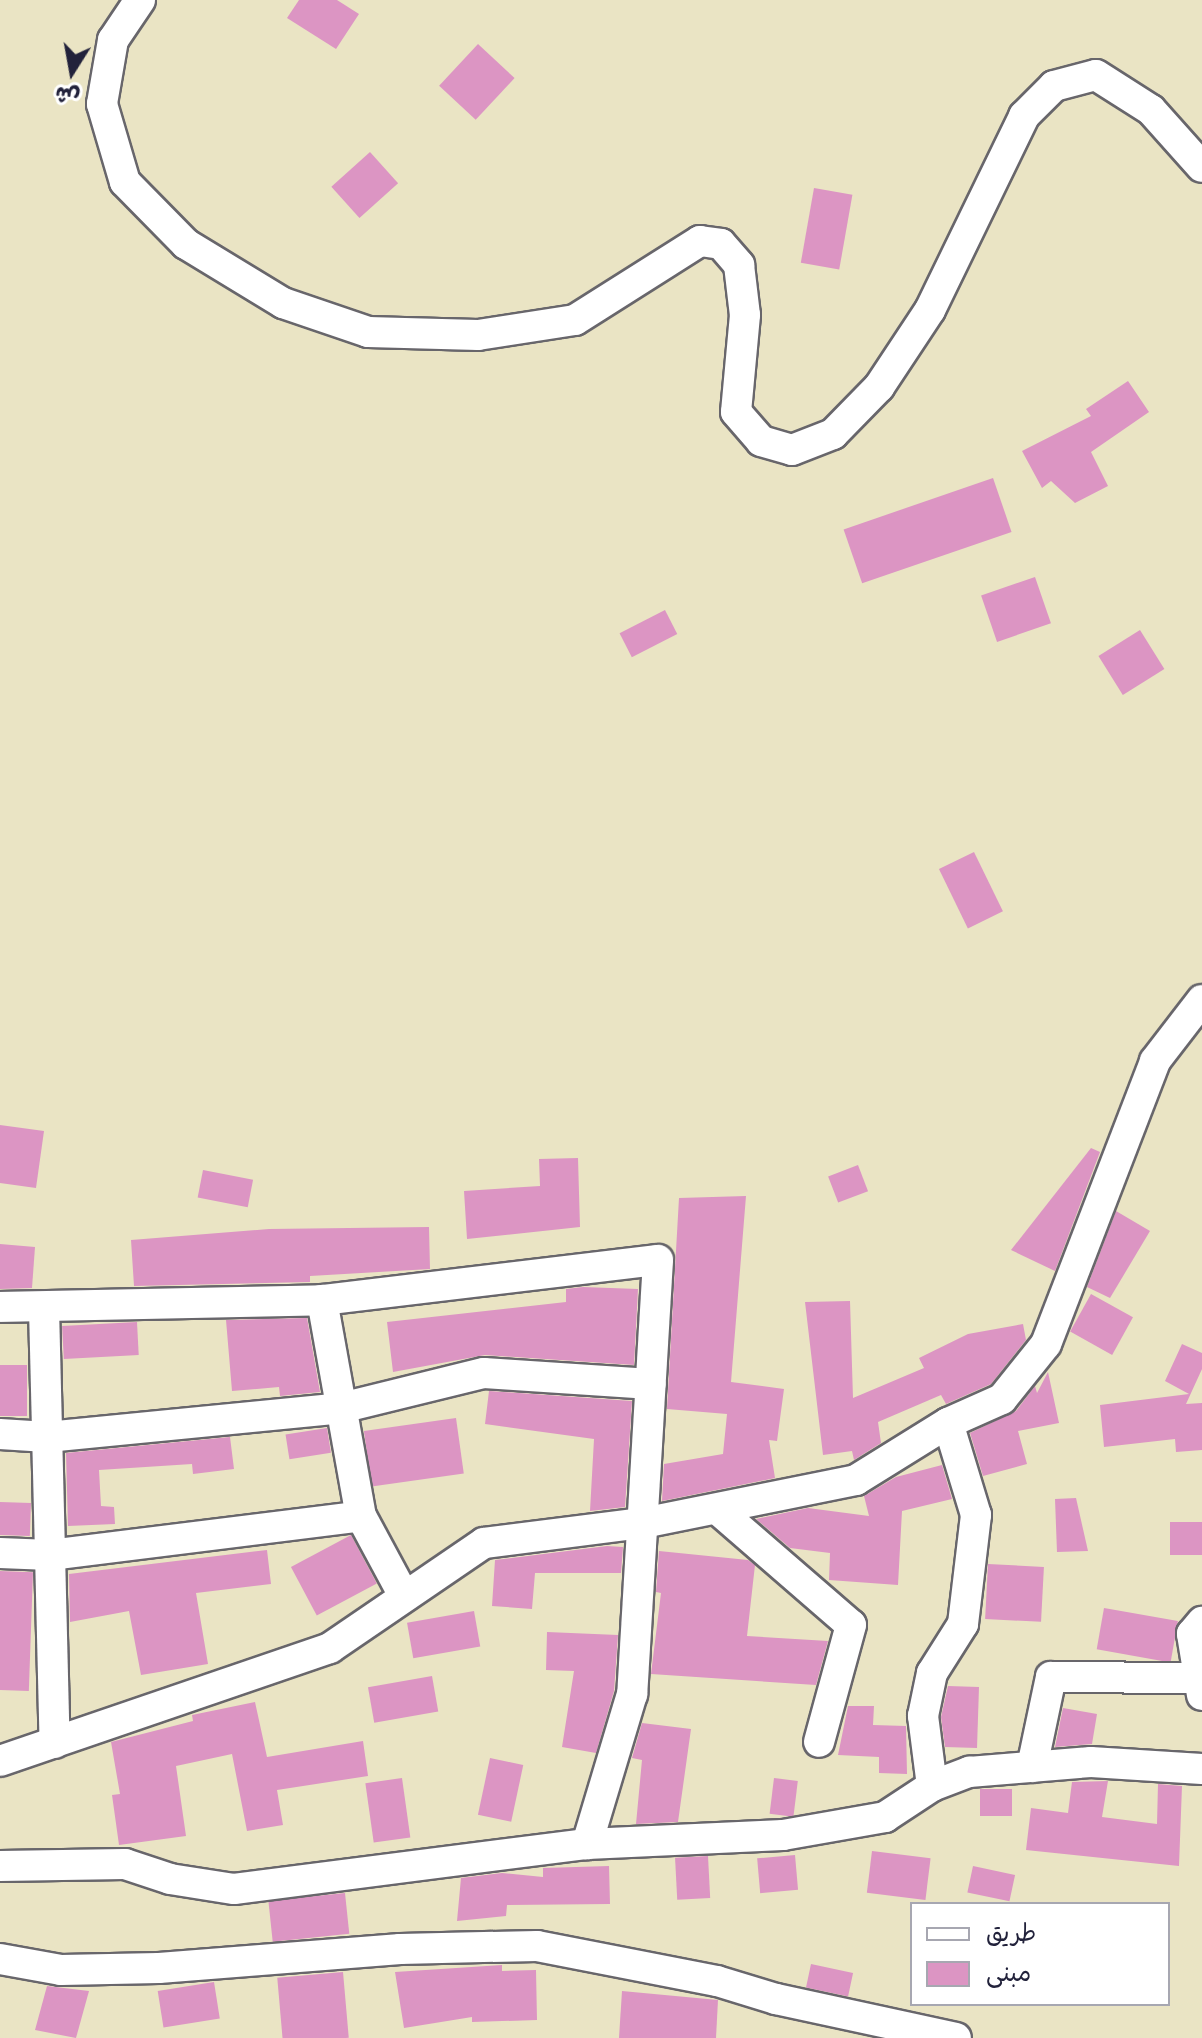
<!DOCTYPE html>
<html>
<head>
<meta charset="utf-8">
<style>
	body { margin:0 }
	#map { position:relative; width:1202px; height:2038px; overflow:hidden; background:#eae4c4; font-family:"Shantell Sans","Playpen Sans Arabic",sans-serif }
	div>[style] { position:absolute }
	.building>* { inset:0; background:#dc95c3; transform-origin:0 0 }
	.roads { filter:drop-shadow(2px 0 #68666b) drop-shadow(-2px 0 #68666b) drop-shadow(0 2px #68666b) drop-shadow(0 -2px #68666b) }
	.minor>* { height:30px; margin:-15px; padding:0 15px; transform-origin:15px; border-radius:15px; background:#fff }
	span { translate:-50% -50%; white-space:nowrap; text-align:center; line-height:1.15; -webkit-text-stroke:6px #fff; paint-order:stroke }
	.legend { position:absolute; left:910px; top:1902px; width:260px; height:104px; box-sizing:border-box; background:#fff; border:2px solid #a7a7b1; margin:0; padding:10px 14px; list-style:none; font-size:24px; color:#22223b }
	.legend li { display:flex; align-items:center; gap:16px; height:40px }
	.legend b { width:40px; border:2px solid #a7a7b1 }
	.north { position:absolute; left:32px; top:32px; width:80px; height:80px; -webkit-text-stroke:6px #fff; paint-order:stroke; rotate:191deg; font-size:22px; font-weight:700; line-height:32px; text-align:center; color:#22223b }
	.north::after { content:''; display:block; margin:auto; width:28px; height:36px; background:#22223b; clip-path:polygon(50% 0,100% 100%,50% 72%,0 100%) }
</style>
</head>
<body>
<div id="map">
	<div class="building">
		<i style="clip-path:polygon(299px 0,337px 0,359px 14px,336px 49px,287px 18px)"></i>
		<i style="left:478px;top:44px;width:50px;height:57px;rotate:43deg"></i>
		<i style="left:370px;top:152px;width:42px;height:52px;rotate:48deg"></i>
		<i style="left:814px;top:188px;width:39px;height:76px;rotate:10deg"></i>
		<i style="clip-path:polygon(1128px 381px,1149px 412px,1091px 452px,1108px 486px,1075px 503px,1051px 481px,1042px 488px,1022px 451px,1091px 416px,1086px 409px)"></i>
		<i style="left:993px;top:478px;width:57px;height:158px;rotate:71deg"></i>
		<i style="left:1035px;top:577px;width:49px;height:57px;rotate:71deg"></i>
		<i style="left:665px;top:610px;width:27px;height:51px;rotate:63deg"></i>
		<i style="left:1140px;top:630px;width:46px;height:49px;rotate:58deg"></i>
		<i style="left:974px;top:852px;width:66px;height:39px;rotate:64deg"></i>
		<i style="clip-path:polygon(0 1125px,44px 1131px,36px 1188px,0 1183px)"></i>
		<i style="clip-path:polygon(1091px 1148px,1100px 1152px,1055px 1271px,1011px 1250px)"></i>
		<i style="clip-path:polygon(578px 1158px,580px 1227px,467px 1239px,464px 1191px,540px 1186px,539px 1159px)"></i>
		<i style="left:858px;top:1165px;width:28px;height:32px;rotate:69deg"></i>
		<i style="left:203px;top:1170px;width:51px;height:28px;rotate:11deg"></i>
		<i style="clip-path:polygon(746px 1196px,731px 1382px,784px 1389px,777px 1441px,769px 1440px,775px 1478px,662px 1501px,664px 1464px,723px 1454px,727px 1414px,667px 1409px,679px 1198px)"></i>
		<i style="clip-path:polygon(1116px 1211px,1150px 1231px,1110px 1298px,1087px 1287px)"></i>
		<i style="clip-path:polygon(429px 1227px,430px 1269px,310px 1276px,310px 1282px,134px 1286px,131px 1240px,269px 1229px)"></i>
		<i style="clip-path:polygon(0 1244px,35px 1247px,32px 1288px,0 1289px)"></i>
		<i style="clip-path:polygon(583px 1287px,638px 1289px,634px 1365px,485px 1355px,393px 1372px,387px 1322px,566px 1302px,566px 1289px)"></i>
		<i style="left:1091px;top:1294px;width:48px;height:43px;rotate:29deg"></i>
		<i style="clip-path:polygon(850px 1301px,853px 1398px,924px 1368px,919px 1358px,968px 1334px,1023px 1324px,1026px 1340px,991px 1384px,946px 1404px,941px 1395px,878px 1422px,881px 1443px,854px 1460px,852px 1451px,823px 1455px,805px 1302px)"></i>
		<i style="clip-path:polygon(307px 1318px,320px 1392px,280px 1396px,279px 1387px,232px 1391px,226px 1320px)"></i>
		<i style="left:137px;top:1322px;width:33px;height:75px;rotate:87deg"></i>
		<i style="clip-path:polygon(1182px 1344px,1202px 1353px,1202px 1369px,1186px 1404px,1202px 1403px,1202px 1450px,1176px 1452px,1175px 1439px,1104px 1447px,1100px 1405px,1189px 1394px,1165px 1381px)"></i>
		<i style="left:0;top:1365px;width:27px;height:51px"></i>
		<i style="clip-path:polygon(1048px 1372px,1059px 1423px,1018px 1431px,1027px 1464px,983px 1476px,970px 1433px,1016px 1411px,1035px 1386px,1037px 1393px)"></i>
		<i style="clip-path:polygon(489px 1391px,632px 1401px,625px 1507px,590px 1511px,594px 1439px,485px 1424px)"></i>
		<i style="left:456px;top:1418px;width:56px;height:93px;rotate:82deg"></i>
		<i style="left:327px;top:1428px;width:25px;height:42px;rotate:81deg"></i>
		<i style="clip-path:polygon(230px 1437px,234px 1469px,193px 1474px,192px 1464px,99px 1470px,101px 1506px,114px 1507px,115px 1524px,68px 1526px,66px 1453px)"></i>
		<i style="clip-path:polygon(942px 1465px,952px 1499px,902px 1511px,898px 1585px,829px 1580px,830px 1553px,790px 1548px,756px 1519px,808px 1508px,869px 1516px,864px 1496px,896px 1477px)"></i>
		<i style="clip-path:polygon(1076px 1498px,1088px 1551px,1057px 1552px,1055px 1499px)"></i>
		<i style="left:0;top:1502px;width:31px;height:33px;rotate:2deg"></i>
		<i style="left:1202px;top:1522px;width:33px;height:32px;rotate:90deg"></i>
		<i style="left:351px;top:1535px;width:55px;height:68px;rotate:62deg"></i>
		<i style="clip-path:polygon(607px 1546px,623px 1547px,621px 1573px,535px 1573px,532px 1609px,492px 1606px,495px 1560px)"></i>
		<i style="clip-path:polygon(267px 1550px,271px 1584px,196px 1593px,208px 1664px,141px 1675px,129px 1611px,70px 1622px,69px 1574px)"></i>
		<i style="clip-path:polygon(659px 1551px,748px 1560px,755px 1565px,747px 1636px,828px 1641px,816px 1685px,651px 1674px,661px 1593px,656px 1592px)"></i>
		<i style="left:988px;top:1564px;width:56px;height:55px;rotate:3deg"></i>
		<i style="left:0;top:1571px;width:33px;height:119px;rotate:2deg"></i>
		<i style="left:1104px;top:1608px;width:75px;height:42px;rotate:10deg"></i>
		<i style="left:474px;top:1611px;width:36px;height:68px;rotate:80deg"></i>
		<i style="clip-path:polygon(547px 1632px,618px 1635px,614px 1691px,596px 1753px,562px 1747px,574px 1671px,546px 1670px)"></i>
		<i style="left:432px;top:1676px;width:36px;height:65px;rotate:80deg"></i>
		<i style="clip-path:polygon(948px 1686px,979px 1687px,977px 1748px,945px 1747px,941px 1717px)"></i>
		<i style="clip-path:polygon(255px 1702px,267px 1757px,363px 1741px,368px 1776px,277px 1790px,283px 1825px,247px 1831px,232px 1754px,176px 1766px,186px 1836px,119px 1845px,112px 1795px,120px 1794px,111px 1742px,193px 1721px,192px 1715px)"></i>
		<i style="clip-path:polygon(848px 1706px,874px 1706px,873px 1725px,906px 1726px,907px 1774px,879px 1773px,879px 1757px,838px 1755px)"></i>
		<i style="clip-path:polygon(1063px 1708px,1097px 1714px,1092px 1744px,1055px 1747px)"></i>
		<i style="clip-path:polygon(642px 1723px,691px 1729px,678px 1822px,636px 1824px,642px 1760px,632px 1758px)"></i>
		<i style="left:490px;top:1758px;width:34px;height:58px;rotate:12deg"></i>
		<i style="left:402px;top:1778px;width:60px;height:37px;rotate:82deg"></i>
		<i style="left:774px;top:1778px;width:24px;height:36px;rotate:7deg"></i>
		<i style="clip-path:polygon(1108px 1781px,1102px 1817px,1157px 1824px,1158px 1784px,1182px 1786px,1179px 1866px,1026px 1850px,1031px 1808px,1068px 1813px,1072px 1782px)"></i>
		<i style="left:980px;top:1789px;width:32px;height:27px"></i>
		<i style="left:872px;top:1851px;width:59px;height:42px;rotate:7deg"></i>
		<i style="left:795px;top:1855px;width:35px;height:38px;rotate:85deg"></i>
		<i style="left:708px;top:1856px;width:42px;height:33px;rotate:87deg"></i>
		<i style="clip-path:polygon(609px 1866px,610px 1904px,507px 1905px,506px 1916px,457px 1921px,461px 1878px,502px 1873px,543px 1877px,543px 1868px)"></i>
		<i style="left:973px;top:1866px;width:43px;height:27px;rotate:12deg"></i>
		<i style="left:345px;top:1893px;width:41px;height:77px;rotate:84deg"></i>
		<i style="left:811px;top:1964px;width:43px;height:24px;rotate:12deg"></i>
		<i style="clip-path:polygon(502px 1965px,502px 1971px,536px 1970px,537px 2020px,472px 2022px,472px 2017px,404px 2028px,395px 1972px)"></i>
		<i style="left:343px;top:1972px;width:66px;height:66px;rotate:85deg"></i>
		<i style="left:214px;top:1982px;width:37px;height:57px;rotate:81deg"></i>
		<i style="clip-path:polygon(47px 1986px,89px 1991px,76px 2038px,35px 2030px)"></i>
		<i style="clip-path:polygon(622px 1991px,718px 2000px,716px 2038px,619px 2038px)"></i>
	</div>
	<div class="roads">
		<div class="minor">
			<i style="left:140px;top:0;width:48px;rotate:124deg"></i>
			<i style="left:113px;top:40px;width:65px;rotate:99.8deg"></i>
			<i style="left:102px;top:104px;width:81px;rotate:73.6deg"></i>
			<i style="left:125px;top:182px;width:87px;rotate:45.5deg"></i>
			<i style="left:186px;top:244px;width:114px;rotate:31.3deg"></i>
			<i style="left:283px;top:303px;width:90px;rotate:18.8deg"></i>
			<i style="left:368px;top:332px;width:110px;rotate:1.6deg"></i>
			<i style="left:478px;top:335px;width:98px;rotate:-8.8deg"></i>
			<i style="left:575px;top:320px;width:148px;rotate:-32.3deg"></i>
			<i style="left:700px;top:241px;width:21px;rotate:8deg"></i>
			<i style="left:721px;top:244px;width:28px;rotate:49deg"></i>
			<i style="left:739px;top:265px;width:50px;rotate:83.2deg"></i>
			<i style="left:745px;top:315px;width:97px;rotate:95.3deg"></i>
			<i style="left:736px;top:412px;width:38px;rotate:49deg"></i>
			<i style="left:761px;top:441px;width:32px;rotate:16deg"></i>
			<i style="left:792px;top:450px;width:44px;rotate:-21.3deg"></i>
			<i style="left:833px;top:434px;width:66px;rotate:-45.6deg"></i>
			<i style="left:879px;top:387px;width:92px;rotate:-56.5deg"></i>
			<i style="left:930px;top:310px;width:216px;rotate:-64.1deg"></i>
			<i style="left:1024px;top:116px;width:42px;rotate:-45deg"></i>
			<i style="left:1054px;top:86px;width:43px;rotate:-14.7deg"></i>
			<i style="left:1096px;top:75px;width:65px;rotate:32.5deg"></i>
			<i style="left:1151px;top:110px;width:76px;rotate:48.2deg"></i>
			<i style="left:322px;top:1300px;width:219px;rotate:79.8deg"></i>
			<i style="left:361px;top:1516px;width:91px;rotate:61.7deg"></i>
			<i style="left:0;top:1307px;width:322px;rotate:-1.2deg"></i>
			<i style="left:322px;top:1300px;width:338px;rotate:-6.8deg"></i>
			<i style="left:658px;top:1260px;width:435px;rotate:93.4deg"></i>
			<i style="left:632px;top:1694px;width:157px;rotate:106.7deg"></i>
			<i style="left:44px;top:1308px;width:435px;rotate:88.6deg"></i>
			<i style="left:0;top:1434px;width:47px;rotate:3.7deg"></i>
			<i style="left:47px;top:1437px;width:295px;rotate:-5.6deg"></i>
			<i style="left:341px;top:1408px;width:147px;rotate:-13.8deg"></i>
			<i style="left:484px;top:1373px;width:167px;rotate:3.8deg"></i>
			<i style="left:717px;top:1509px;width:177px;rotate:40.9deg"></i>
			<i style="left:851px;top:1625px;width:121px;rotate:105.3deg"></i>
			<i style="left:0;top:1553px;width:50px;rotate:2.3deg"></i>
			<i style="left:50px;top:1555px;width:313px;rotate:-7.1deg"></i>
			<i style="left:1202px;top:1695px;width:62px;rotate:-99.3deg"></i>
			<i style="left:1192px;top:1634px;width:16px;rotate:-50deg"></i>
			<i style="left:0;top:1761px;width:349px;rotate:-18.9deg"></i>
			<i style="left:330px;top:1648px;width:186px;rotate:-34.3deg"></i>
			<i style="left:484px;top:1543px;width:160px;rotate:-7.2deg"></i>
			<i style="left:643px;top:1523px;width:217px;rotate:-11.4deg"></i>
			<i style="left:856px;top:1480px;width:108px;rotate:-31.8deg"></i>
			<i style="left:948px;top:1423px;width:59px;rotate:-24deg"></i>
			<i style="left:1002px;top:1399px;width:70px;rotate:-51.3deg"></i>
			<i style="left:1046px;top:1344px;width:303px;rotate:-68.9deg"></i>
			<i style="left:1155px;top:1061px;width:77px;rotate:-52.4deg"></i>
			<i style="left:1032px;top:1767px;width:92px;rotate:-78.1deg"></i>
			<i style="left:1051px;top:1677px;width:146px;rotate:0.4deg"></i>
			<i style="left:932px;top:1786px;width:71px;rotate:-97.3deg"></i>
			<i style="left:923px;top:1716px;width:44px;rotate:-78.2deg"></i>
			<i style="left:932px;top:1673px;width:58px;rotate:-57.7deg"></i>
			<i style="left:963px;top:1624px;width:110px;rotate:-83.2deg"></i>
			<i style="left:976px;top:1515px;width:96px;rotate:-106.9deg"></i>
			<i style="left:0;top:1866px;width:125px;rotate:-0.9deg"></i>
			<i style="left:125px;top:1864px;width:47px;rotate:18.4deg"></i>
			<i style="left:170px;top:1879px;width:65px;rotate:8.9deg"></i>
			<i style="left:234px;top:1889px;width:356px;rotate:-7.3deg"></i>
			<i style="left:587px;top:1844px;width:196px;rotate:-2.6deg"></i>
			<i style="left:783px;top:1835px;width:104px;rotate:-10deg"></i>
			<i style="left:885px;top:1817px;width:56px;rotate:-33.4deg"></i>
			<i style="left:932px;top:1786px;width:40px;rotate:-21deg"></i>
			<i style="left:969px;top:1772px;width:122px;rotate:-4.7deg"></i>
			<i style="left:1091px;top:1762px;width:111px;rotate:3.6deg"></i>
			<i style="left:0;top:1959px;width:62px;rotate:10.2deg"></i>
			<i style="left:61px;top:1970px;width:98px;rotate:-1.2deg"></i>
			<i style="left:159px;top:1968px;width:242px;rotate:-4.5deg"></i>
			<i style="left:400px;top:1949px;width:137px;rotate:-1.3deg"></i>
			<i style="left:537px;top:1946px;width:183px;rotate:11deg"></i>
			<i style="left:717px;top:1981px;width:62px;rotate:17deg"></i>
			<i style="left:776px;top:1999px;width:184px;rotate:12.2deg"></i>
		</div>
	</div>
	<ul class="legend">
	<li><b style="height:10px;background:#fff"></b>طريق</li>
	<li><b style="height:22px;background:#dc95c3"></b>مبنى</li>
	</ul>
	<div class="north">ش</div>
</div>
</body>
</html>
